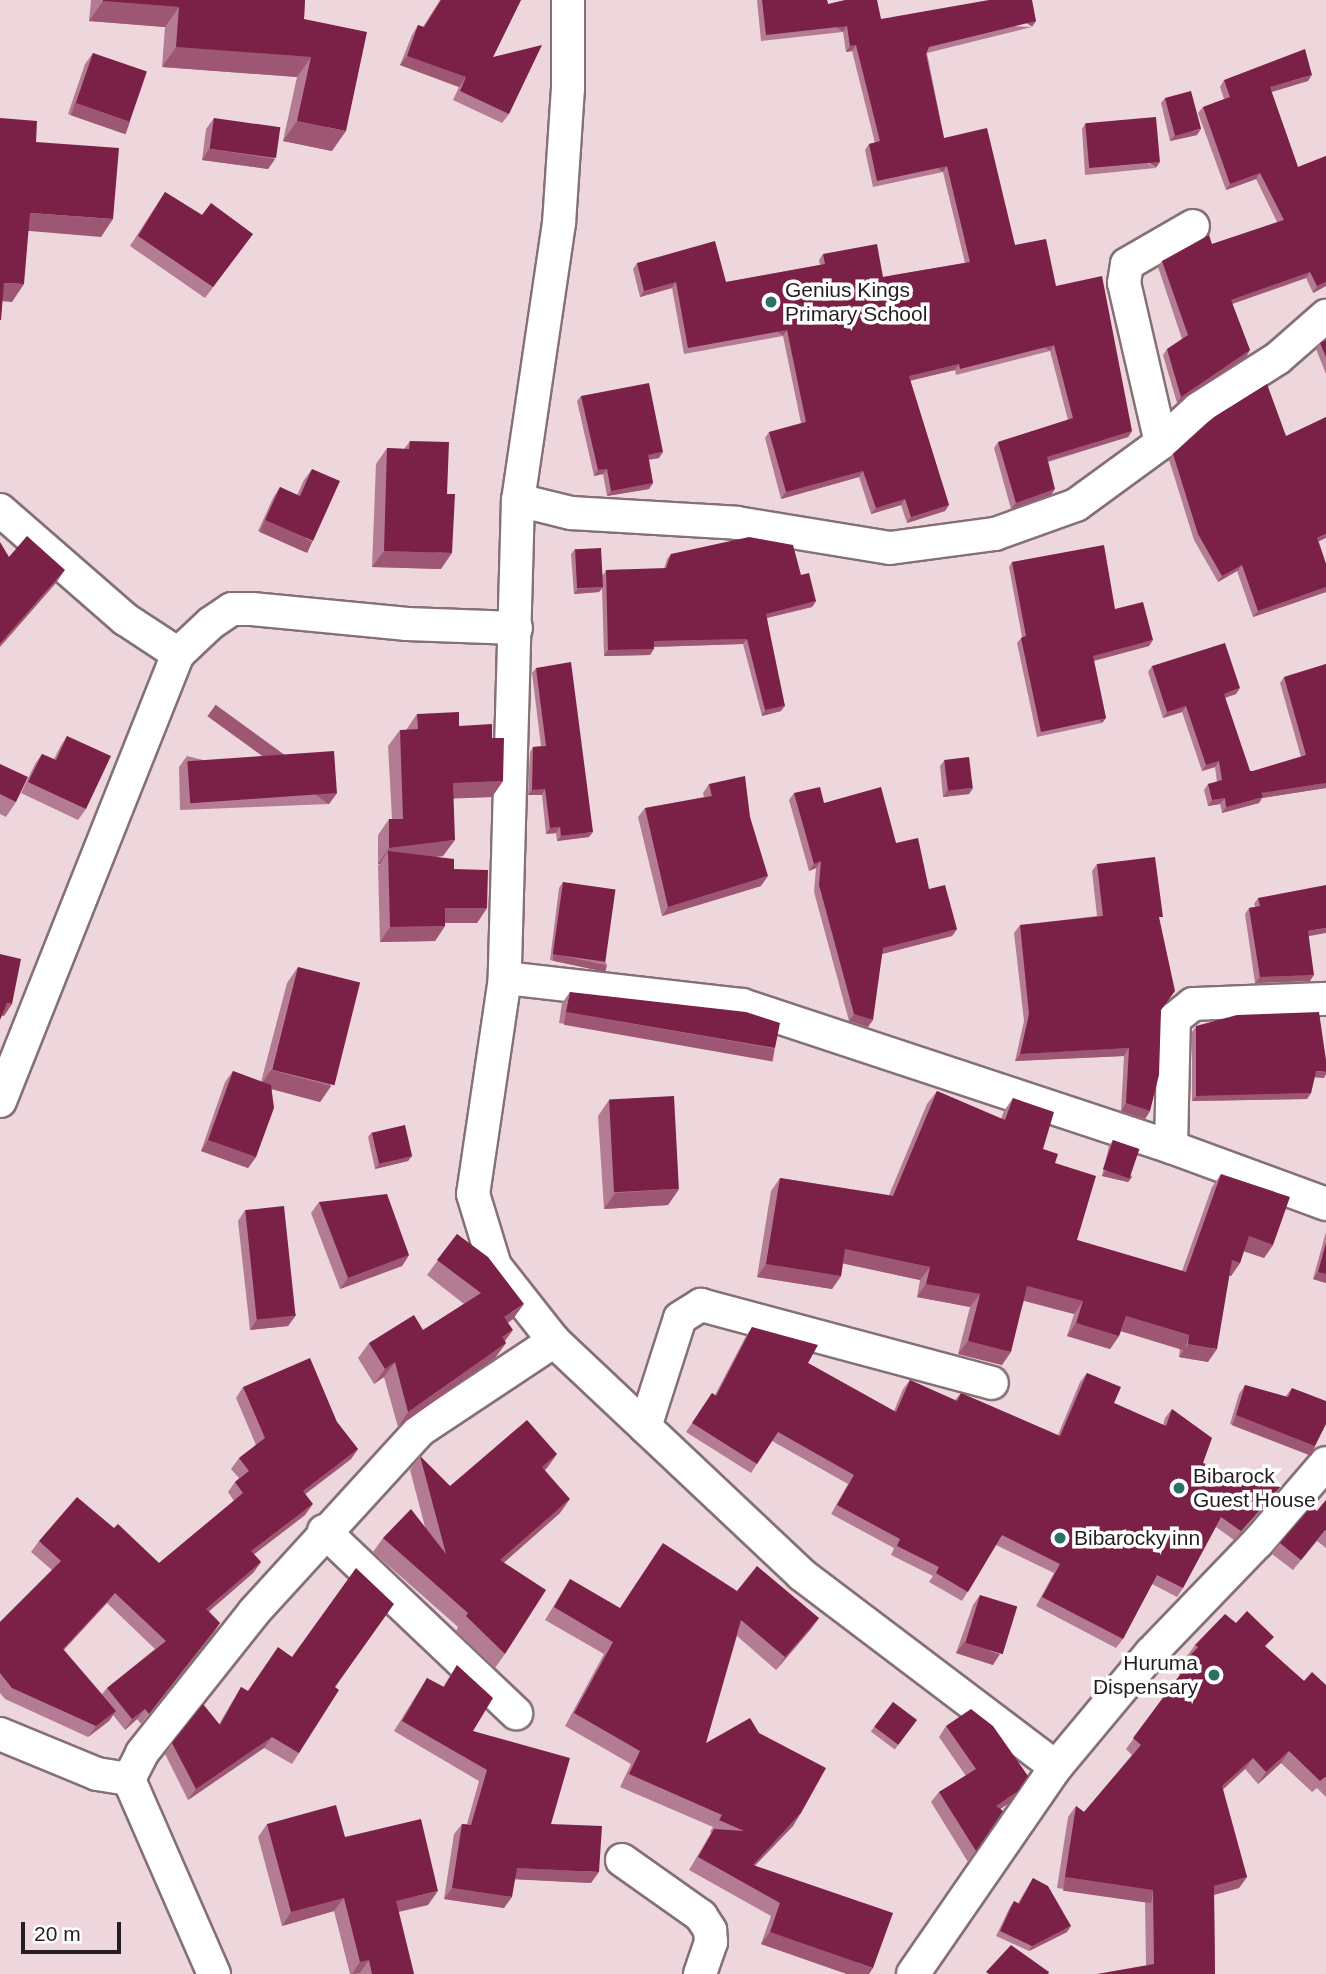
<!DOCTYPE html>
<html>
<head>
<meta charset="utf-8">
<style>
	body { margin:0 }
	#map { position:relative; width:1326px; height:1974px; overflow:hidden; background:#edd7dd; font-family:Helvetica,sans-serif }
	div>[style] { position:absolute }
	.roads { filter:drop-shadow(2px 0 #847076) drop-shadow(-2px 0 #847076) drop-shadow(0 2px #847076) drop-shadow(0 -2px #847076) }
	.minor>* { height:32px; margin:-16px; padding:0 16px; transform-origin:16px; border-radius:16px; background:#fff }
	.wall>* { inset:0; background:#b47c92; transform-origin:0 0 }
	.shaded-wall>* { inset:0; background:#9d5773; transform-origin:0 0 }
	.building>* { inset:0; background:#7b2046; transform-origin:0 0 }
	.dots>* { width:19px; height:19px; translate:-50% -50%; box-sizing:border-box; border:4px solid #fff; border-radius:50% }
	span { translate:-50% -50%; white-space:nowrap; text-align:center; line-height:1.15; -webkit-text-stroke:7px #fff; paint-order:stroke }
	.poi-label { font-size:21px; color:#251e20 }
	.left { translate:0 -50%; text-align:left }
	.right { translate:-100% -50%; text-align:right }
	.scale { position:absolute; left:21px; top:1922px; width:100px; height:32px; box-sizing:border-box; border:4px solid #251e20; border-top:0; padding-left:9px; font-size:21px; line-height:24px; white-space:nowrap; color:#251e20; -webkit-text-stroke:5px #fff; paint-order:stroke }
</style>
</head>
<body>
<div id="map">
	<div class="roads">
		<div class="minor">
			<i style="left:568px;top:0;width:88px;rotate:90deg"></i>
			<i style="left:568px;top:88px;width:135px;rotate:93.8deg"></i>
			<i style="left:559px;top:223px;width:280px;rotate:98.4deg"></i>
			<i style="left:518px;top:500px;width:478px;rotate:91.6deg"></i>
			<i style="left:505px;top:978px;width:218px;rotate:98.4deg"></i>
			<i style="left:473px;top:1194px;width:75px;rotate:73deg"></i>
			<i style="left:495px;top:1266px;width:95px;rotate:51.8deg"></i>
			<i style="left:554px;top:1341px;width:341px;rotate:43.3deg"></i>
			<i style="left:802px;top:1575px;width:318px;rotate:37.1deg"></i>
			<i style="left:1161px;top:443px;width:164px;rotate:-103deg"></i>
			<i style="left:1124px;top:283px;width:19px;rotate:-81deg"></i>
			<i style="left:1127px;top:264px;width:76px;rotate:-29.9deg"></i>
			<i style="left:518px;top:500px;width:55px;rotate:13.8deg"></i>
			<i style="left:571px;top:513px;width:166px;rotate:3.4deg"></i>
			<i style="left:737px;top:523px;width:155px;rotate:9.3deg"></i>
			<i style="left:890px;top:548px;width:106px;rotate:-7.6deg"></i>
			<i style="left:995px;top:534px;width:86px;rotate:-19.7deg"></i>
			<i style="left:1076px;top:505px;width:105px;rotate:-36.1deg"></i>
			<i style="left:1161px;top:443px;width:50px;rotate:-42.6deg"></i>
			<i style="left:1198px;top:409px;width:95px;rotate:-32.5deg"></i>
			<i style="left:1278px;top:358px;width:64px;rotate:-41.2deg"></i>
			<i style="left:0;top:510px;width:166px;rotate:41.1deg"></i>
			<i style="left:125px;top:619px;width:64px;rotate:33.4deg"></i>
			<i style="left:505px;top:978px;width:239px;rotate:6.5deg"></i>
			<i style="left:742px;top:1005px;width:452px;rotate:18.3deg"></i>
			<i style="left:1171px;top:1147px;width:165px;rotate:20.2deg"></i>
			<i style="left:0;top:1101px;width:481px;rotate:-68.3deg"></i>
			<i style="left:178px;top:654px;width:45px;rotate:-43.2deg"></i>
			<i style="left:211px;top:623px;width:25px;rotate:-34deg"></i>
			<i style="left:232px;top:609px;width:20px"></i>
			<i style="left:252px;top:609px;width:156px;rotate:5.5deg"></i>
			<i style="left:407px;top:624px;width:109px;rotate:2.1deg"></i>
			<i style="left:1171px;top:1147px;width:128px;rotate:-88.7deg"></i>
			<i style="left:1174px;top:1019px;width:24px;rotate:-38deg"></i>
			<i style="left:1193px;top:1004px;width:133px;rotate:-2.2deg"></i>
			<i style="left:645px;top:1427px;width:114px;rotate:-72.2deg"></i>
			<i style="left:680px;top:1318px;width:25px;rotate:-32deg"></i>
			<i style="left:701px;top:1305px;width:301px;rotate:15deg"></i>
			<i style="left:324px;top:1531px;width:265px;rotate:43.5deg"></i>
			<i style="left:0;top:1734px;width:105px;rotate:22.4deg"></i>
			<i style="left:97px;top:1774px;width:32px;rotate:9deg"></i>
			<i style="left:622px;top:1860px;width:97px;rotate:35.3deg"></i>
			<i style="left:701px;top:1916px;width:17px;rotate:57deg"></i>
			<i style="left:710px;top:1930px;width:12px;rotate:85deg"></i>
			<i style="left:711px;top:1942px;width:34px;rotate:109deg"></i>
			<i style="left:214px;top:1974px;width:213px;rotate:-113.6deg"></i>
			<i style="left:129px;top:1779px;width:29px;rotate:-63deg"></i>
			<i style="left:142px;top:1753px;width:180px;rotate:-51.5deg"></i>
			<i style="left:254px;top:1612px;width:246px;rotate:-47.6deg"></i>
			<i style="left:420px;top:1430px;width:161px;rotate:-33.6deg"></i>
			<i style="left:913px;top:1974px;width:252px;rotate:-55.4deg"></i>
			<i style="left:1056px;top:1767px;width:148px;rotate:-50.2deg"></i>
			<i style="left:1151px;top:1653px;width:154px;rotate:-46.1deg"></i>
			<i style="left:1258px;top:1542px;width:104px;rotate:-49.3deg"></i>
		</div>
	</div>
	<div class="wall">
		<i style="clip-path:polygon(91px 0,305px 0,304px 19px,332px 151px,283px 141px,297px 77px,162px 67px,165px 27px,89px 21px)"></i>
		<i style="clip-path:polygon(440px 0,521px 0,493px 57px,509px 114px,502px 123px,453px 100px,459px 87px,400px 65px,412px 35px,418px 25px,423px 27px)"></i>
		<i style="clip-path:polygon(757px 0,827px 0,828px 4px,881px 19px,1032px 27px,927px 53px,944px 138px,1015px 245px,1056px 286px,1132px 431px,1128px 437px,1048px 462px,1051px 495px,1011px 509px,994px 448px,998px 442px,1068px 420px,1050px 351px,956px 375px,955px 370px,910px 380px,949px 505px,945px 511px,907px 523px,901px 505px,871px 514px,859px 477px,781px 499px,765px 438px,769px 432px,801px 423px,783px 336px,684px 354px,672px 288px,640px 297px,633px 269px,637px 263px,726px 282px,820px 265px,819px 260px,823px 254px,883px 277px,965px 263px,943px 172px,873px 187px,865px 150px,869px 144px,875px 143px,852px 51px,846px 52px,843px 32px,761px 41px)"></i>
		<i style="clip-path:polygon(93px 53px,130px 122px,122px 133px,68px 114px,85px 64px)"></i>
		<i style="clip-path:polygon(1224px 80px,1308px 81px,1271px 92px,1298px 167px,1326px 156px,1326px 286px,1313px 293px,1306px 278px,1232px 304px,1250px 350px,1246px 357px,1177px 403px,1163px 355px,1167px 349px,1182px 339px,1158px 267px,1162px 261px,1277px 222px,1256px 179px,1226px 190px,1198px 113px,1203px 107px,1224px 99px,1220px 87px)"></i>
		<i style="clip-path:polygon(1165px 98px,1197px 135px,1170px 141px,1161px 103px)"></i>
		<i style="clip-path:polygon(214px 118px,275px 159px,268px 169px,202px 160px,206px 129px)"></i>
		<i style="clip-path:polygon(1085px 124px,1156px 168px,1085px 175px,1082px 129px)"></i>
		<i style="clip-path:polygon(165px 192px,202px 215px,253px 234px,205px 298px,130px 246px)"></i>
		<i style="clip-path:polygon(1326px 340px,1326px 374px,1316px 349px,1320px 343px)"></i>
		<i style="clip-path:polygon(581px 396px,659px 458px,649px 460px,653px 483px,649px 489px,607px 496px,603px 474px,594px 476px,577px 401px)"></i>
		<i style="clip-path:polygon(1286px 436px,1326px 564px,1326px 592px,1253px 617px,1237px 571px,1218px 582px,1194px 540px,1169px 460px,1173px 454px)"></i>
		<i style="clip-path:polygon(410px 441px,441px 569px,372px 567px,376px 464px,387px 448px,404px 449px)"></i>
		<i style="clip-path:polygon(312px 469px,305px 552px,258px 531px,273px 498px,280px 487px,297px 495px,304px 480px)"></i>
		<i style="clip-path:polygon(575px 549px,603px 575px,606px 570px,664px 569px,667px 559px,671px 554px,801px 575px,816px 601px,812px 607px,767px 618px,781px 711px,762px 716px,743px 644px,654px 647px,650px 655px,604px 656px,602px 588px,599px 592px,574px 594px,571px 554px)"></i>
		<i style="clip-path:polygon(1012px 562px,1115px 609px,1149px 646px,1094px 660px,1106px 718px,1102px 723px,1037px 737px,1017px 643px,1022px 637px,1009px 567px)"></i>
		<i style="clip-path:polygon(1326px 664px,1326px 788px,1262px 798px,1259px 803px,1222px 813px,1220px 804px,1208px 806px,1204px 790px,1208px 784px,1217px 782px,1215px 767px,1202px 771px,1182px 712px,1163px 718px,1148px 672px,1152px 666px,1236px 694px,1225px 698px,1250px 771px,1253px 771px,1301px 757px,1280px 683px,1284px 677px)"></i>
		<i style="clip-path:polygon(536px 668px,589px 837px,557px 841px,556px 833px,546px 834px,542px 795px,528px 795px,530px 752px,533px 747px,541px 746px,532px 673px)"></i>
		<i style="clip-path:polygon(417px 714px,459px 726px,492px 738px,503px 781px,492px 797px,453px 798px,443px 856px,435px 857px,454px 869px,487px 908px,477px 923px,445px 923px,445px 926px,435px 941px,380px 942px,378px 865px,380px 864px,378px 864px,378px 835px,389px 819px,392px 819px,388px 746px,400px 730px,406px 730px)"></i>
		<i style="clip-path:polygon(67px 736px,86px 809px,78px 820px,21px 793px,35px 764px,42px 754px,54px 759px,60px 747px)"></i>
		<i style="clip-path:polygon(187px 756px,337px 793px,329px 804px,180px 810px,179px 767px)"></i>
		<i style="clip-path:polygon(944px 761px,973px 788px,969px 794px,943px 797px,940px 766px)"></i>
		<i style="clip-path:polygon(0 764px,16px 802px,6px 817px,0 814px)"></i>
		<i style="clip-path:polygon(709px 784px,761px 886px,662px 916px,638px 817px,645px 808px,704px 797px,703px 793px)"></i>
		<i style="clip-path:polygon(794px 793px,824px 803px,896px 843px,957px 929px,952px 936px,882px 954px,868px 1027px,849px 1021px,814px 892px,816px 868px,809px 871px,789px 800px)"></i>
		<i style="clip-path:polygon(1097px 864px,1160px 921px,1161px 1011px,1150px 1111px,1145px 1119px,1121px 1111px,1124px 1056px,1015px 1061px,1024px 1021px,1014px 933px,1020px 925px,1097px 916px,1092px 871px)"></i>
		<i style="clip-path:polygon(563px 882px,607px 965px,603px 971px,550px 960px,559px 888px)"></i>
		<i style="clip-path:polygon(1258px 898px,1309px 936px,1310px 981px,1255px 983px,1245px 914px,1249px 908px,1255px 907px,1254px 904px)"></i>
		<i style="clip-path:polygon(298px 967px,331px 1086px,320px 1102px,272px 1089px,256px 1157px,248px 1168px,201px 1151px,225px 1082px,233px 1071px,261px 1082px,287px 983px)"></i>
		<i style="clip-path:polygon(570px 992px,775px 1048px,768px 1059px,559px 1023px,562px 1003px)"></i>
		<i style="clip-path:polygon(1196px 1026px,1324px 1078px,1315px 1077px,1311px 1093px,1307px 1099px,1192px 1101px,1192px 1032px)"></i>
		<i style="clip-path:polygon(937px 1091px,1001px 1119px,1004px 1111px,1013px 1098px,1043px 1149px,1055px 1163px,1077px 1240px,1182px 1271px,1212px 1187px,1221px 1174px,1273px 1245px,1264px 1258px,1244px 1251px,1240px 1263px,1231px 1276px,1229px 1275px,1208px 1362px,1179px 1357px,1180px 1348px,1121px 1331px,1119px 1336px,1110px 1349px,1067px 1336px,1074px 1314px,1024px 1301px,1002px 1365px,958px 1354px,970px 1307px,917px 1297px,920px 1280px,843px 1263px,841px 1276px,832px 1289px,757px 1277px,771px 1191px,780px 1178px,889px 1195px,927px 1104px)"></i>
		<i style="clip-path:polygon(609px 1100px,679px 1189px,668px 1205px,604px 1209px,598px 1116px)"></i>
		<i style="clip-path:polygon(372px 1132px,408px 1161px,375px 1169px,368px 1137px)"></i>
		<i style="clip-path:polygon(1113px 1140px,1132px 1177px,1128px 1182px,1102px 1176px,1109px 1146px)"></i>
		<i style="clip-path:polygon(319px 1202px,409px 1255px,402px 1266px,340px 1289px,311px 1213px)"></i>
		<i style="clip-path:polygon(245px 1210px,296px 1315px,288px 1326px,250px 1330px,238px 1221px)"></i>
		<i style="clip-path:polygon(1326px 1232px,1326px 1283px,1313px 1279px)"></i>
		<i style="clip-path:polygon(457px 1234px,513px 1319px,508px 1323px,505px 1342px,506px 1343px,495px 1358px,398px 1427px,384px 1377px,374px 1384px,358px 1358px,369px 1343px,423px 1330px,464px 1304px,427px 1275px)"></i>
		<i style="clip-path:polygon(752px 1327px,808px 1363px,894px 1411px,903px 1389px,910px 1380px,955px 1400px,961px 1393px,1058px 1435px,1080px 1382px,1087px 1373px,1114px 1403px,1163px 1425px,1165px 1418px,1172px 1409px,1203px 1463px,1253px 1486px,1280px 1487px,1273px 1496px,1234px 1540px,1216px 1527px,1183px 1588px,1177px 1597px,1152px 1584px,1123px 1639px,1116px 1648px,1036px 1606px,1054px 1573px,996px 1545px,962px 1601px,929px 1582px,933px 1576px,891px 1555px,894px 1548px,831px 1514px,848px 1484px,772px 1441px,751px 1473px,686px 1432px,712px 1393px,715px 1395px,746px 1336px)"></i>
		<i style="clip-path:polygon(1245px 1385px,1285px 1397px,1292px 1388px,1315px 1446px,1309px 1455px,1230px 1424px,1239px 1394px)"></i>
		<i style="clip-path:polygon(evenodd,243px 1387px,337px 1422px,358px 1449px,351px 1459px,305px 1494px,305px 1515px,254px 1554px,261px 1562px,253px 1573px,209px 1611px,220px 1623px,141px 1724px,137px 1719px,125px 1730px,113px 1715px,109px 1721px,88px 1737px,5px 1699px,0 1693px,0 1622px,52px 1570px,31px 1552px,39px 1541px,114px 1528px,159px 1563px,234px 1501px,228px 1492px,235px 1482px,239px 1478px,231px 1469px,239px 1458px,256px 1445px,236px 1398px,243px 1387px,107px 1603px,155px 1649px,107px 1688px,102px 1694px,64px 1650px,107px 1603px)"></i>
		<i style="clip-path:polygon(557px 1454px,545px 1470px,560px 1513px,503px 1563px,505px 1654px,495px 1668px,456px 1631px,458px 1627px,373px 1552px,383px 1538px,425px 1527px,410px 1470px,420px 1456px,450px 1486px)"></i>
		<i style="clip-path:polygon(1326px 1500px,1326px 1548px,1317px 1541px,1293px 1570px,1272px 1554px,1280px 1543px,1317px 1511px)"></i>
		<i style="clip-path:polygon(570px 1579px,619px 1608px,737px 1591px,819px 1618px,810px 1630px,776px 1670px,737px 1636px,706px 1743px,793px 1826px,755px 1865px,869px 1974px,847px 1974px,761px 1944px,771px 1916px,689px 1870px,711px 1833px,710px 1832px,713px 1827px,620px 1787px,631px 1764px,565px 1726px,604px 1654px,545px 1620px)"></i>
		<i style="clip-path:polygon(980px 1595px,993px 1665px,956px 1653px,973px 1605px)"></i>
		<i style="clip-path:polygon(1236px 1623px,1266px 1648px,1304px 1681px,1326px 1685px,1326px 1797px,1317px 1788px,1312px 1792px,1281px 1763px,1258px 1784px,1245px 1769px,1223px 1789px,1247px 1877px,1239px 1888px,1214px 1895px,1215px 1974px,1146px 1965px,1145px 1901px,1057px 1888px,1068px 1817px,1076px 1806px,1084px 1812px,1132px 1755px,1126px 1749px,1180px 1675px,1177px 1672px,1189px 1657px,1187px 1656px,1195px 1645px)"></i>
		<i style="clip-path:polygon(457px 1665px,473px 1731px,551px 1824px,591px 1883px,515px 1879px,504px 1908px,444px 1899px,454px 1834px,462px 1824px,467px 1824px,479px 1781px,394px 1731px,427px 1678px,443px 1687px)"></i>
		<i style="clip-path:polygon(241px 1687px,248px 1691px,335px 1687px,299px 1753px,292px 1764px,264px 1748px,188px 1800px,165px 1754px,172px 1743px,219px 1724px)"></i>
		<i style="left:893px;top:1702px;width:30px;height:37px;rotate:37deg"></i>
		<i style="clip-path:polygon(946px 1726px,1009px 1803px,1000px 1809px,1003px 1811px,968px 1862px,931px 1802px,939px 1792px,966px 1776px,939px 1737px)"></i>
		<i style="clip-path:polygon(267px 1824px,345px 1837px,428px 1905px,399px 1912px,414px 1974px,350px 1974px,334px 1911px,282px 1926px,258px 1837px)"></i>
		<i style="clip-path:polygon(1033px 1878px,1067px 1932px,1029px 1951px,996px 1936px,1010px 1907px,1014px 1901px,1018px 1903px)"></i>
	</div>
	<div class="shaded-wall">
		<i style="clip-path:polygon(103px 1px,179px 7px,165px 27px,89px 21px)"></i>
		<i style="left:1036px;top:21px;width:7px;height:110px;rotate:124deg"></i>
		<i style="left:847px;top:26px;width:7px;height:81px;rotate:124deg"></i>
		<i style="clip-path:polygon(856px 45px,852px 51px,846px 52px,850px 46px)"></i>
		<i style="clip-path:polygon(176px 47px,311px 57px,297px 77px,162px 67px)"></i>
		<i style="clip-path:polygon(407px 56px,466px 77px,459px 87px,400px 65px)"></i>
		<i style="clip-path:polygon(1312px 75px,1308px 81px,1265px 94px,1270px 87px)"></i>
		<i style="left:75px;top:103px;width:58px;height:13px;rotate:19deg"></i>
		<i style="clip-path:polygon(297px 121px,346px 131px,332px 151px,283px 141px)"></i>
		<i style="clip-path:polygon(1201px 129px,1197px 135px,1170px 141px,1174px 136px)"></i>
		<i style="clip-path:polygon(209px 149px,275px 159px,268px 169px,202px 160px)"></i>
		<i style="left:1160px;top:162px;width:7px;height:71px;rotate:124deg"></i>
		<i style="left:947px;top:166px;width:7px;height:72px;rotate:124deg"></i>
		<i style="clip-path:polygon(1260px 173px,1256px 179px,1226px 190px,1230px 184px)"></i>
		<i style="clip-path:polygon(30px 213px,113px 219px,101px 237px,18px 230px)"></i>
		<i style="clip-path:polygon(1310px 272px,1306px 278px,1226px 306px,1231px 300px)"></i>
		<i style="clip-path:polygon(676px 282px,672px 288px,640px 297px,644px 291px)"></i>
		<i style="clip-path:polygon(1326px 282px,1326px 286px,1313px 293px,1317px 286px)"></i>
		<i style="clip-path:polygon(4px 283px,24px 284px,12px 302px,0 301px)"></i>
		<i style="left:787px;top:330px;width:7px;height:101px;rotate:124deg"></i>
		<i style="left:1054px;top:345px;width:7px;height:97px;rotate:124deg"></i>
		<i style="clip-path:polygon(1250px 350px,1246px 357px,1177px 403px,1181px 397px)"></i>
		<i style="clip-path:polygon(959px 364px,955px 370px,905px 382px,909px 376px)"></i>
		<i style="clip-path:polygon(1132px 431px,1128px 437px,1042px 463px,1047px 457px)"></i>
		<i style="clip-path:polygon(663px 452px,659px 458px,644px 460px,648px 455px)"></i>
		<i style="clip-path:polygon(607px 469px,603px 474px,594px 476px,598px 470px)"></i>
		<i style="clip-path:polygon(863px 471px,859px 477px,781px 499px,786px 492px)"></i>
		<i style="clip-path:polygon(653px 483px,649px 489px,607px 496px,611px 491px)"></i>
		<i style="clip-path:polygon(1055px 489px,1051px 495px,1011px 509px,1016px 503px)"></i>
		<i style="clip-path:polygon(905px 499px,901px 505px,871px 514px,876px 508px)"></i>
		<i style="clip-path:polygon(949px 505px,945px 511px,907px 523px,911px 517px)"></i>
		<i style="left:265px;top:520px;width:52px;height:13px;rotate:24deg"></i>
		<i style="clip-path:polygon(1326px 534px,1326px 538px,1313px 544px,1317px 538px)"></i>
		<i style="clip-path:polygon(384px 551px,452px 553px,441px 569px,372px 567px)"></i>
		<i style="clip-path:polygon(1242px 565px,1237px 571px,1218px 582px,1222px 576px)"></i>
		<i style="clip-path:polygon(65px 570px,56px 583px,0 647px,0 644px)"></i>
		<i style="clip-path:polygon(603px 587px,599px 592px,574px 594px,578px 589px)"></i>
		<i style="clip-path:polygon(1326px 587px,1326px 592px,1253px 617px,1258px 611px)"></i>
		<i style="clip-path:polygon(816px 601px,812px 607px,762px 619px,766px 614px)"></i>
		<i style="clip-path:polygon(747px 639px,743px 644px,650px 647px,654px 641px)"></i>
		<i style="clip-path:polygon(1153px 640px,1149px 646px,1090px 662px,1093px 656px)"></i>
		<i style="clip-path:polygon(654px 649px,650px 655px,604px 656px,608px 650px)"></i>
		<i style="clip-path:polygon(1240px 688px,1236px 694px,1220px 699px,1224px 694px)"></i>
		<i style="clip-path:polygon(785px 706px,781px 711px,762px 716px,765px 710px)"></i>
		<i style="clip-path:polygon(1186px 706px,1182px 712px,1163px 718px,1167px 712px)"></i>
		<i style="left:1106px;top:718px;width:6px;height:66px;rotate:129deg"></i>
		<i style="clip-path:polygon(1219px 761px,1215px 767px,1202px 771px,1206px 765px)"></i>
		<i style="clip-path:polygon(503px 781px,492px 797px,442px 799px,453px 783px)"></i>
		<i style="clip-path:polygon(1326px 783px,1326px 788px,1262px 798px,1259px 803px,1222px 813px,1226px 807px,1261px 793px)"></i>
		<i style="clip-path:polygon(973px 788px,969px 794px,943px 797px,947px 791px)"></i>
		<i style="clip-path:polygon(545px 789px,542px 795px,528px 795px,532px 790px)"></i>
		<i style="left:337px;top:793px;width:14px;height:150px;rotate:126deg"></i>
		<i style="clip-path:polygon(1225px 798px,1220px 804px,1208px 806px,1212px 800px)"></i>
		<i style="clip-path:polygon(560px 827px,556px 833px,546px 834px,550px 828px)"></i>
		<i style="clip-path:polygon(593px 832px,589px 837px,557px 841px,561px 836px)"></i>
		<i style="clip-path:polygon(455px 840px,443px 856px,389px 862px,388px 851px,380px 864px,378px 864px,389px 848px)"></i>
		<i style="clip-path:polygon(821px 861px,816px 868px,809px 871px,814px 864px)"></i>
		<i style="clip-path:polygon(768px 876px,761px 886px,662px 916px,668px 907px)"></i>
		<i style="clip-path:polygon(445px 908px,487px 908px,477px 923px,434px 923px)"></i>
		<i style="clip-path:polygon(445px 926px,435px 941px,380px 942px,390px 927px)"></i>
		<i style="clip-path:polygon(1326px 928px,1326px 933px,1304px 937px,1308px 931px)"></i>
		<i style="clip-path:polygon(957px 929px,952px 936px,878px 955px,883px 948px)"></i>
		<i style="left:554px;top:954px;width:54px;height:7px;rotate:12deg"></i>
		<i style="clip-path:polygon(1314px 975px,1310px 981px,1255px 983px,1260px 977px)"></i>
		<i style="clip-path:polygon(7px 1003px,12px 1004px,4px 1016px,0 1015px)"></i>
		<i style="left:566px;top:1012px;width:212px;height:13px;rotate:10deg"></i>
		<i style="clip-path:polygon(854px 1014px,873px 1020px,868px 1027px,849px 1021px)"></i>
		<i style="clip-path:polygon(1129px 1048px,1124px 1056px,1015px 1061px,1020px 1054px)"></i>
		<i style="clip-path:polygon(271px 1070px,331px 1086px,320px 1102px,260px 1086px)"></i>
		<i style="clip-path:polygon(1316px 1071px,1326px 1072px,1326px 1074px,1324px 1078px,1312px 1077px)"></i>
		<i style="clip-path:polygon(1311px 1093px,1307px 1099px,1192px 1101px,1196px 1096px)"></i>
		<i style="clip-path:polygon(1126px 1103px,1150px 1111px,1145px 1119px,1121px 1111px)"></i>
		<i style="clip-path:polygon(208px 1140px,256px 1157px,248px 1168px,201px 1151px)"></i>
		<i style="clip-path:polygon(412px 1156px,408px 1161px,375px 1169px,379px 1164px)"></i>
		<i style="clip-path:polygon(1106px 1170px,1132px 1177px,1128px 1182px,1102px 1176px)"></i>
		<i style="clip-path:polygon(679px 1189px,668px 1205px,604px 1209px,615px 1193px)"></i>
		<i style="clip-path:polygon(1249px 1236px,1273px 1245px,1264px 1258px,1240px 1250px)"></i>
		<i style="clip-path:polygon(845px 1249px,930px 1267px,920px 1280px,836px 1262px)"></i>
		<i style="clip-path:polygon(409px 1255px,402px 1266px,340px 1289px,348px 1278px)"></i>
		<i style="clip-path:polygon(1232px 1260px,1240px 1263px,1231px 1276px,1223px 1273px)"></i>
		<i style="clip-path:polygon(766px 1264px,841px 1276px,832px 1289px,757px 1277px)"></i>
		<i style="clip-path:polygon(1318px 1272px,1326px 1274px,1326px 1283px,1313px 1279px)"></i>
		<i style="clip-path:polygon(926px 1284px,980px 1294px,970px 1307px,917px 1297px)"></i>
		<i style="clip-path:polygon(1027px 1286px,1083px 1301px,1074px 1314px,1018px 1299px)"></i>
		<i style="clip-path:polygon(524px 1304px,513px 1319px,494px 1332px,504px 1317px)"></i>
		<i style="clip-path:polygon(296px 1315px,288px 1326px,250px 1330px,257px 1319px)"></i>
		<i style="left:1126px;top:1316px;width:66px;height:16px;rotate:17deg"></i>
		<i style="clip-path:polygon(1076px 1323px,1119px 1336px,1110px 1349px,1067px 1336px)"></i>
		<i style="clip-path:polygon(513px 1330px,502px 1345px,502px 1337px)"></i>
		<i style="clip-path:polygon(968px 1341px,1011px 1352px,1002px 1365px,958px 1354px)"></i>
		<i style="clip-path:polygon(506px 1343px,495px 1358px,398px 1427px,408px 1412px)"></i>
		<i style="clip-path:polygon(1188px 1344px,1217px 1349px,1208px 1362px,1179px 1357px)"></i>
		<i style="clip-path:polygon(395px 1362px,384px 1377px,374px 1384px,385px 1369px)"></i>
		<i style="left:1236px;top:1415px;width:85px;height:11px;rotate:21deg"></i>
		<i style="clip-path:polygon(358px 1449px,351px 1459px,295px 1502px,303px 1491px)"></i>
		<i style="clip-path:polygon(557px 1454px,547px 1468px,532px 1481px,542px 1467px)"></i>
		<i style="clip-path:polygon(1280px 1487px,1273px 1496px,1234px 1540px,1241px 1531px)"></i>
		<i style="clip-path:polygon(570px 1499px,560px 1513px,490px 1575px,500px 1560px)"></i>
		<i style="clip-path:polygon(313px 1504px,305px 1515px,244px 1562px,251px 1551px)"></i>
		<i style="clip-path:polygon(261px 1562px,253px 1573px,199px 1620px,206px 1609px)"></i>
		<i style="clip-path:polygon(115px 1593px,107px 1603px,55px 1659px,63px 1649px)"></i>
		<i style="clip-path:polygon(819px 1618px,810px 1630px,776px 1670px,785px 1657px)"></i>
		<i style="clip-path:polygon(220px 1623px,213px 1634px,141px 1724px,149px 1714px)"></i>
		<i style="clip-path:polygon(964px 1642px,1000px 1654px,993px 1665px,956px 1653px)"></i>
		<i style="clip-path:polygon(145px 1709px,137px 1719px,125px 1730px,132px 1719px)"></i>
		<i style="clip-path:polygon(116px 1711px,109px 1721px,88px 1737px,96px 1726px)"></i>
		<i style="clip-path:polygon(272px 1737px,264px 1748px,188px 1800px,196px 1789px)"></i>
		<i style="clip-path:polygon(1289px 1751px,1281px 1763px,1258px 1784px,1266px 1772px)"></i>
		<i style="clip-path:polygon(1253px 1758px,1245px 1769px,1215px 1797px,1222px 1786px)"></i>
		<i style="clip-path:polygon(1017px 1792px,1009px 1803px,989px 1817px,996px 1806px)"></i>
		<i style="clip-path:polygon(801px 1813px,793px 1826px,744px 1877px,753px 1865px)"></i>
		<i style="clip-path:polygon(517px 1868px,599px 1872px,591px 1883px,509px 1879px)"></i>
		<i style="left:1065px;top:1877px;width:89px;height:14px;rotate:8deg"></i>
		<i style="clip-path:polygon(1247px 1877px,1239px 1888px,1206px 1897px,1214px 1886px)"></i>
		<i style="clip-path:polygon(452px 1888px,512px 1897px,504px 1908px,444px 1899px)"></i>
		<i style="clip-path:polygon(438px 1891px,428px 1905px,387px 1914px,396px 1901px)"></i>
		<i style="clip-path:polygon(344px 1898px,334px 1911px,282px 1926px,291px 1912px)"></i>
		<i style="clip-path:polygon(1071px 1926px,1067px 1932px,1029px 1951px,1032px 1946px)"></i>
		<i style="clip-path:polygon(770px 1932px,873px 1968px,869px 1974px,847px 1974px,761px 1944px)"></i>
		<i style="clip-path:polygon(369px 1960px,360px 1973px,352px 1974px,360px 1962px)"></i>
	</div>
	<div class="building">
		<i style="clip-path:polygon(103px 0,305px 0,304px 19px,367px 32px,346px 131px,297px 121px,311px 57px,176px 47px,179px 7px,103px 1px)"></i>
		<i style="clip-path:polygon(441px 0,521px 0,493px 57px,542px 45px,509px 114px,460px 91px,466px 77px,407px 56px,418px 25px,424px 27px)"></i>
		<i style="clip-path:polygon(762px 0,827px 0,828px 4px,845px 0,877px 0,881px 19px,989px 0,1032px 0,1036px 21px,929px 47px,926px 54px,944px 138px,987px 128px,1015px 245px,1046px 239px,1056px 286px,1102px 276px,1132px 431px,1047px 457px,1055px 489px,1016px 503px,998px 442px,1073px 418px,1054px 345px,960px 369px,959px 364px,909px 376px,949px 505px,911px 517px,905px 499px,876px 508px,863px 471px,786px 492px,769px 432px,806px 422px,787px 330px,688px 348px,676px 282px,644px 291px,637px 263px,715px 241px,726px 282px,825px 264px,823px 254px,877px 244px,883px 277px,970px 262px,947px 166px,877px 181px,869px 144px,880px 141px,856px 45px,850px 46px,847px 26px,766px 35px)"></i>
		<i style="clip-path:polygon(1305px 49px,1312px 75px,1270px 87px,1298px 167px,1326px 156px,1326px 282px,1317px 286px,1310px 272px,1231px 300px,1250px 350px,1181px 397px,1167px 349px,1188px 335px,1162px 261px,1209px 235px,1212px 244px,1284px 220px,1260px 173px,1230px 184px,1203px 107px,1230px 97px,1224px 80px)"></i>
		<i style="left:93px;top:53px;width:57px;height:53px;rotate:19deg"></i>
		<i style="left:1191px;top:91px;width:39px;height:27px;rotate:75deg"></i>
		<i style="left:1156px;top:117px;width:45px;height:71px;rotate:85deg"></i>
		<i style="clip-path:polygon(0 118px,37px 121px,36px 142px,119px 148px,113px 219px,30px 213px,24px 284px,4px 283px,1px 320px,0 320px)"></i>
		<i style="left:214px;top:118px;width:67px;height:31px;rotate:8deg"></i>
		<i style="clip-path:polygon(165px 192px,202px 215px,211px 203px,253px 234px,213px 287px,138px 236px)"></i>
		<i style="clip-path:polygon(1326px 340px,1326px 357px,1320px 343px)"></i>
		<i style="clip-path:polygon(649px 383px,663px 452px,648px 455px,653px 483px,611px 491px,607px 469px,598px 470px,581px 396px)"></i>
		<i style="clip-path:polygon(1267px 384px,1286px 436px,1326px 417px,1326px 534px,1317px 538px,1326px 564px,1326px 587px,1258px 611px,1242px 565px,1222px 576px,1198px 534px,1173px 454px,1214px 417px)"></i>
		<i style="clip-path:polygon(410px 441px,449px 442px,447px 494px,455px 494px,452px 553px,384px 551px,387px 448px,409px 449px)"></i>
		<i style="clip-path:polygon(312px 469px,340px 481px,313px 541px,265px 520px,280px 487px,300px 496px)"></i>
		<i style="clip-path:polygon(27px 536px,65px 570px,0 644px,0 542px,9px 557px)"></i>
		<i style="clip-path:polygon(749px 537px,793px 545px,801px 575px,809px 573px,816px 601px,766px 614px,785px 706px,765px 710px,747px 639px,654px 641px,654px 649px,608px 650px,606px 570px,666px 568px,671px 554px)"></i>
		<i style="clip-path:polygon(1104px 545px,1115px 609px,1143px 602px,1153px 640px,1093px 656px,1106px 718px,1041px 732px,1021px 638px,1026px 636px,1012px 562px)"></i>
		<i style="left:601px;top:548px;width:39px;height:26px;rotate:87deg"></i>
		<i style="clip-path:polygon(1225px 643px,1240px 688px,1224px 694px,1250px 771px,1253px 771px,1306px 755px,1284px 677px,1326px 664px,1326px 783px,1261px 793px,1263px 797px,1226px 807px,1225px 798px,1212px 800px,1208px 784px,1222px 780px,1219px 761px,1206px 765px,1186px 706px,1167px 712px,1152px 666px)"></i>
		<i style="clip-path:polygon(571px 662px,593px 832px,561px 836px,560px 827px,550px 828px,545px 789px,532px 790px,533px 747px,546px 746px,536px 668px)"></i>
		<i style="clip-path:polygon(459px 712px,459px 726px,492px 724px,492px 738px,504px 738px,503px 781px,453px 783px,455px 840px,389px 848px,389px 819px,403px 819px,400px 730px,418px 729px,417px 714px)"></i>
		<i style="clip-path:polygon(67px 736px,111px 756px,86px 809px,28px 782px,42px 754px,56px 760px)"></i>
		<i style="left:334px;top:751px;width:42px;height:147px;rotate:86deg"></i>
		<i style="left:969px;top:757px;width:31px;height:25px;rotate:83deg"></i>
		<i style="clip-path:polygon(0 764px,28px 777px,16px 802px,0 794px)"></i>
		<i style="clip-path:polygon(745px 776px,750px 817px,768px 876px,668px 907px,645px 808px,712px 796px,709px 784px)"></i>
		<i style="clip-path:polygon(820px 787px,824px 803px,881px 787px,896px 843px,918px 838px,929px 889px,945px 885px,957px 929px,883px 948px,873px 1020px,854px 1014px,819px 885px,821px 861px,814px 864px,794px 793px)"></i>
		<i style="clip-path:polygon(388px 851px,454px 859px,454px 869px,488px 870px,487px 908px,445px 908px,445px 926px,390px 927px)"></i>
		<i style="clip-path:polygon(1155px 857px,1163px 917px,1159px 917px,1175px 991px,1161px 1010px,1159px 1075px,1150px 1111px,1126px 1103px,1129px 1048px,1020px 1054px,1029px 1014px,1020px 925px,1103px 916px,1097px 864px)"></i>
		<i style="left:563px;top:882px;width:53px;height:73px;rotate:8deg"></i>
		<i style="clip-path:polygon(1326px 885px,1326px 928px,1308px 931px,1314px 975px,1260px 977px,1249px 908px,1260px 906px,1258px 898px)"></i>
		<i style="clip-path:polygon(0 954px,21px 959px,12px 1004px,7px 1003px,0 1020px)"></i>
		<i style="left:298px;top:967px;width:64px;height:106px;rotate:14deg"></i>
		<i style="clip-path:polygon(570px 992px,746px 1012px,780px 1023px,775px 1048px,566px 1012px)"></i>
		<i style="clip-path:polygon(1319px 1012px,1326px 1060px,1326px 1072px,1316px 1071px,1311px 1093px,1196px 1096px,1196px 1026px,1237px 1015px)"></i>
		<i style="clip-path:polygon(233px 1071px,271px 1085px,274px 1108px,256px 1157px,208px 1140px)"></i>
		<i style="clip-path:polygon(937px 1091px,1005px 1120px,1013px 1098px,1054px 1112px,1043px 1149px,1058px 1154px,1055px 1163px,1096px 1176px,1077px 1240px,1186px 1272px,1221px 1174px,1290px 1197px,1273px 1245px,1249px 1236px,1240px 1263px,1232px 1260px,1217px 1349px,1188px 1344px,1189px 1335px,1126px 1316px,1119px 1336px,1076px 1323px,1083px 1301px,1027px 1286px,1011px 1352px,968px 1341px,980px 1294px,926px 1284px,930px 1267px,845px 1249px,841px 1276px,766px 1264px,780px 1178px,893px 1196px)"></i>
		<i style="left:674px;top:1096px;width:93px;height:65px;rotate:87deg"></i>
		<i style="left:405px;top:1125px;width:32px;height:34px;rotate:77deg"></i>
		<i style="left:1113px;top:1140px;width:28px;height:31px;rotate:19deg"></i>
		<i style="clip-path:polygon(387px 1194px,409px 1255px,348px 1278px,319px 1202px)"></i>
		<i style="left:284px;top:1206px;width:110px;height:39px;rotate:84deg"></i>
		<i style="clip-path:polygon(457px 1234px,488px 1257px,524px 1304px,504px 1317px,513px 1330px,502px 1337px,506px 1343px,408px 1412px,395px 1362px,385px 1369px,369px 1343px,414px 1315px,423px 1330px,481px 1293px,437px 1260px)"></i>
		<i style="clip-path:polygon(1326px 1243px,1326px 1274px,1318px 1272px)"></i>
		<i style="clip-path:polygon(752px 1327px,818px 1345px,808px 1363px,896px 1412px,910px 1380px,957px 1401px,961px 1393px,1060px 1436px,1087px 1373px,1121px 1387px,1114px 1403px,1166px 1426px,1172px 1409px,1212px 1438px,1203px 1463px,1253px 1486px,1262px 1474px,1280px 1487px,1241px 1531px,1221px 1517px,1183px 1588px,1157px 1575px,1123px 1639px,1042px 1597px,1060px 1564px,1002px 1535px,968px 1592px,936px 1573px,939px 1567px,897px 1546px,900px 1539px,837px 1505px,854px 1475px,778px 1432px,757px 1464px,692px 1423px,712px 1393px,716px 1396px)"></i>
		<i style="clip-path:polygon(310px 1358px,337px 1422px,358px 1449px,303px 1491px,313px 1504px,251px 1551px,261px 1562px,206px 1609px,220px 1623px,149px 1714px,145px 1709px,132px 1719px,107px 1688px,166px 1641px,115px 1593px,63px 1649px,116px 1711px,96px 1726px,12px 1688px,0 1673px,0 1622px,61px 1561px,39px 1541px,77px 1497px,114px 1528px,118px 1524px,159px 1563px,243px 1493px,235px 1482px,249px 1471px,239px 1458px,265px 1438px,243px 1387px)"></i>
		<i style="clip-path:polygon(1245px 1385px,1288px 1397px,1292px 1388px,1326px 1401px,1326px 1424px,1315px 1446px,1236px 1415px)"></i>
		<i style="clip-path:polygon(527px 1420px,557px 1454px,542px 1467px,570px 1499px,500px 1560px,546px 1590px,505px 1654px,466px 1616px,468px 1613px,383px 1538px,411px 1509px,446px 1554px,420px 1456px,450px 1486px)"></i>
		<i style="clip-path:polygon(1326px 1500px,1326px 1531px,1325px 1530px,1301px 1560px,1280px 1543px,1311px 1507px,1317px 1511px)"></i>
		<i style="clip-path:polygon(663px 1543px,737px 1591px,757px 1566px,819px 1618px,785px 1657px,741px 1620px,706px 1743px,750px 1718px,759px 1733px,826px 1768px,801px 1813px,753px 1865px,893px 1913px,873px 1968px,770px 1932px,780px 1903px,698px 1857px,714px 1829px,744px 1831px,719px 1820px,722px 1815px,629px 1774px,640px 1751px,574px 1713px,613px 1642px,554px 1607px,570px 1579px,620px 1608px)"></i>
		<i style="clip-path:polygon(356px 1568px,394px 1604px,335px 1687px,339px 1690px,299px 1753px,272px 1737px,196px 1789px,172px 1743px,203px 1704px,220px 1725px,241px 1687px,248px 1691px,278px 1647px,292px 1657px)"></i>
		<i style="left:980px;top:1595px;width:39px;height:50px;rotate:17deg"></i>
		<i style="clip-path:polygon(1247px 1611px,1274px 1637px,1265px 1646px,1304px 1681px,1312px 1672px,1326px 1685px,1326px 1778px,1325px 1777px,1320px 1781px,1289px 1751px,1266px 1772px,1253px 1758px,1222px 1786px,1247px 1877px,1214px 1886px,1215px 1974px,1097px 1974px,1154px 1964px,1153px 1890px,1065px 1877px,1076px 1806px,1084px 1812px,1141px 1745px,1133px 1738px,1188px 1664px,1185px 1661px,1198px 1647px,1195px 1645px,1225px 1614px,1236px 1623px)"></i>
		<i style="clip-path:polygon(457px 1665px,493px 1698px,473px 1731px,570px 1758px,551px 1824px,602px 1826px,599px 1872px,517px 1868px,512px 1897px,452px 1888px,462px 1824px,471px 1825px,487px 1770px,402px 1721px,427px 1678px,444px 1687px)"></i>
		<i style="left:893px;top:1702px;width:30px;height:31px;rotate:37deg"></i>
		<i style="clip-path:polygon(971px 1709px,993px 1726px,1028px 1776px,1017px 1792px,996px 1806px,1003px 1811px,976px 1851px,939px 1792px,976px 1769px,946px 1726px)"></i>
		<i style="clip-path:polygon(336px 1805px,345px 1837px,421px 1819px,438px 1891px,396px 1901px,414px 1974px,372px 1974px,369px 1960px,360px 1962px,344px 1898px,291px 1912px,267px 1824px)"></i>
		<i style="clip-path:polygon(1033px 1878px,1048px 1886px,1071px 1926px,1032px 1946px,1000px 1931px,1014px 1901px,1019px 1904px)"></i>
		<i style="clip-path:polygon(1011px 1945px,1049px 1972px,1048px 1974px,989px 1974px,986px 1972px)"></i>
	</div>
	<div class="dots">
		<i style="left:771px;top:302px;background:#2c7164"></i>
		<i style="left:1179px;top:1488px;background:#2c7164"></i>
		<i style="left:1060px;top:1538px;background:#2c7164"></i>
		<i style="left:1214px;top:1675px;background:#2c7164"></i>
	</div>
	<div class="poi-label">
		<span class="left" style="left:785px;top:302px">Genius Kings<br>Primary School</span>
		<span class="left" style="left:1193px;top:1488px">Bibarock<br>Guest House</span>
		<span class="left" style="left:1074px;top:1538px">Bibarocky inn</span>
		<span class="right" style="left:1198px;top:1675px">Huruma<br>Dispensary</span>
	</div>
	<div class="scale">20 m</div>
</div>
</body>
</html>
